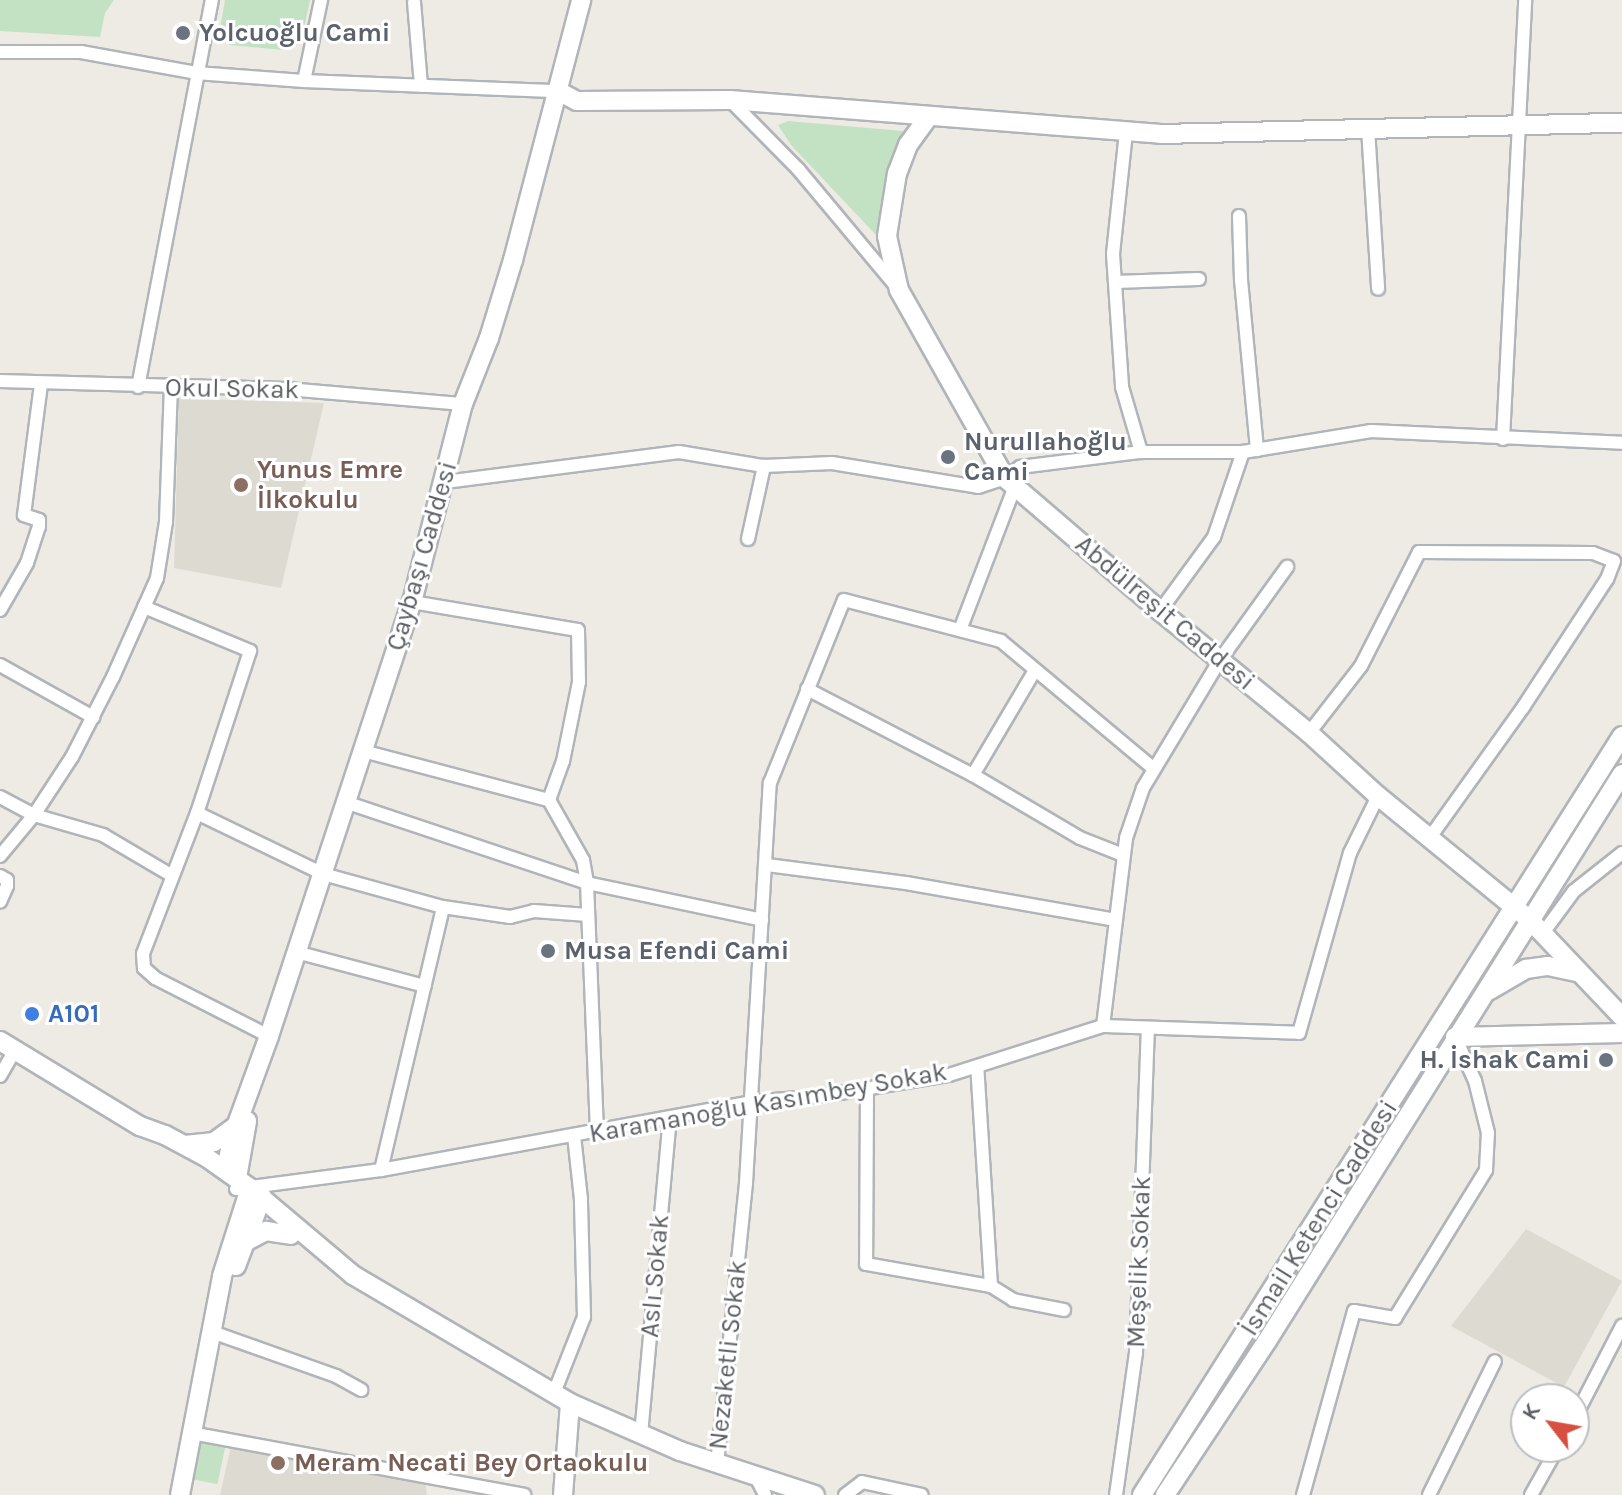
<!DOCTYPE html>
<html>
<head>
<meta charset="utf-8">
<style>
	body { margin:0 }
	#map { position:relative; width:1622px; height:1495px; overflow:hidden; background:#edebe4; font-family:Karla,sans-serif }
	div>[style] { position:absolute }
	.education>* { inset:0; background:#dddad2 }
	.green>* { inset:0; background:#c3e2c4; transform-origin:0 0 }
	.roads { filter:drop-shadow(2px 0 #b1b4b8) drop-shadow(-2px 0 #b1b4b8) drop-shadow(0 2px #b1b4b8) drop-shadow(0 -2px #b1b4b8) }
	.street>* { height:12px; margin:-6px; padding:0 6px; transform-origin:6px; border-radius:6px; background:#fff }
	.secondary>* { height:18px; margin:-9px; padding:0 9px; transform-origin:9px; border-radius:9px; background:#fff }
	.dots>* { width:22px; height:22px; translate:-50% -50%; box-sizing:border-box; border:4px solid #fff; border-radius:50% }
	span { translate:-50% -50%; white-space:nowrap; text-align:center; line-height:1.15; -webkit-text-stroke:6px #fff; paint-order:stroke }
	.worship-label { font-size:26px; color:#5b616d; font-weight:700 }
	.left { translate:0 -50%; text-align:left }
	.right { translate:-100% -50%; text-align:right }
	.street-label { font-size:26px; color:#5c5f63 }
	.education-label { font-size:26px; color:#785e54; font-weight:700 }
	.shop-label { font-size:26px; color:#366cbe; font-weight:700 }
	.north { position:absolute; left:1510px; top:1383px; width:80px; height:80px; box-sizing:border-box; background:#fff; border:2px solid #bebfc1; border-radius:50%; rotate:301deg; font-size:22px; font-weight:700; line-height:32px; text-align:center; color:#5c5f63 }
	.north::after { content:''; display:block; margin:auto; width:28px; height:36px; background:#d74f40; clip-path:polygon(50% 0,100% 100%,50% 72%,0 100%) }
</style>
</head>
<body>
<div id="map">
	<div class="education">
		<i style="clip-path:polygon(179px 398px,324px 403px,281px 588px,174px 568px)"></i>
		<i style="clip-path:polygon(1526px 1229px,1622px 1281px,1564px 1387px,1451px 1326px)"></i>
		<i style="clip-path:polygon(231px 1446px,425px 1480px,427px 1495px,220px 1495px)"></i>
	</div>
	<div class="green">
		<i style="clip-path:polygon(0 0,114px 0,105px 13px,100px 37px,0 31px)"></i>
		<i style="clip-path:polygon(225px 0,310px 0,301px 43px,284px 50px,230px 45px,219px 35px)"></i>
		<i style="clip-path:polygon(788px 121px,903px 131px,887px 177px,883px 232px,876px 235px,791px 145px,778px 125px)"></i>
		<i style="left:201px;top:1441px;width:25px;height:39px;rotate:12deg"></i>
	</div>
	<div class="roads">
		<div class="street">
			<i style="left:414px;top:2px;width:84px;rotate:85.2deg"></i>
			<i style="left:0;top:52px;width:81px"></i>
			<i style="left:81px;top:52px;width:117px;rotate:10.3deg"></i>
			<i style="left:196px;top:73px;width:108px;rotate:4.2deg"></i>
			<i style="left:304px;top:81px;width:254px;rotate:2.3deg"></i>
			<i style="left:304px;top:81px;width:83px;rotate:-78.1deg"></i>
			<i style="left:730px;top:100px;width:97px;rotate:45.4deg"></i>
			<i style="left:798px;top:169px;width:153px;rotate:50.1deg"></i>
			<i style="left:1368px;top:128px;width:161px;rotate:86.4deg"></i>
			<i style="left:1126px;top:132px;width:123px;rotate:96.1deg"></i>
			<i style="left:1113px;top:254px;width:133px;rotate:86.1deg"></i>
			<i style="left:1122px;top:387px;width:68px;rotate:73.7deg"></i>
			<i style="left:1239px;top:216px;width:64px;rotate:88.2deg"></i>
			<i style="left:1241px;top:280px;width:171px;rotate:84.6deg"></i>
			<i style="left:1115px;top:282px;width:84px;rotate:-2deg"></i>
			<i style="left:0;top:381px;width:287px;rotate:1.6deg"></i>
			<i style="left:287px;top:389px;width:177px;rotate:4.9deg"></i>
			<i style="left:138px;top:387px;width:394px;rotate:-79.2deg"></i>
			<i style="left:1503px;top:439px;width:440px;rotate:-87.1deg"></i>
			<i style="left:445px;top:482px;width:236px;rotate:-7.3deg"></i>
			<i style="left:679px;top:452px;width:86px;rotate:9.4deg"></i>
			<i style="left:764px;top:466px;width:68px;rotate:-2.5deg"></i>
			<i style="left:832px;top:463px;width:148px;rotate:9.3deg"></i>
			<i style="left:978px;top:487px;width:28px;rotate:-18deg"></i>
			<i style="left:1005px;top:478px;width:19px;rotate:-36deg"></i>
			<i style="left:1020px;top:467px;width:122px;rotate:-7.1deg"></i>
			<i style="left:1141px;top:452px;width:102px"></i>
			<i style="left:1243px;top:452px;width:130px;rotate:-9.3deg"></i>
			<i style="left:1371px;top:431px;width:251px;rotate:2.7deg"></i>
			<i style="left:748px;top:539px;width:75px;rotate:-77.6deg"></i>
			<i style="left:412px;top:602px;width:168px;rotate:9.6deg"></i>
			<i style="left:578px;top:630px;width:52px;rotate:88.9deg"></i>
			<i style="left:579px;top:682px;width:81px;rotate:101.4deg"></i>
			<i style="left:563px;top:761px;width:41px;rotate:109.7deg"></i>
			<i style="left:144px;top:607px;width:115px;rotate:22.5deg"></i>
			<i style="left:250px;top:651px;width:170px;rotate:108.1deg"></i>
			<i style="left:197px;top:813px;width:151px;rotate:111deg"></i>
			<i style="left:143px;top:954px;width:14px;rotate:86deg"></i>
			<i style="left:144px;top:968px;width:15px;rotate:42deg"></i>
			<i style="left:155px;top:978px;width:128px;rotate:27deg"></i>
			<i style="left:0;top:610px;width:54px;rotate:-60.1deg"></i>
			<i style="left:27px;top:563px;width:38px;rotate:-72deg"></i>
			<i style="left:39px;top:527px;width:7px;rotate:-90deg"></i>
			<i style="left:39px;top:520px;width:16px;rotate:-162deg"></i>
			<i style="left:24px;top:515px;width:132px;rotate:-82.6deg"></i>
			<i style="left:1160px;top:611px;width:92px;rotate:-53.9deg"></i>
			<i style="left:1214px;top:537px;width:90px;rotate:-71.2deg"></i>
			<i style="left:960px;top:630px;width:154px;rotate:-69.1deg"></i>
			<i style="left:0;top:665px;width:107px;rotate:29.2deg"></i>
			<i style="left:807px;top:689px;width:187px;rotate:27.4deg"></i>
			<i style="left:973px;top:775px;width:122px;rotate:-59.4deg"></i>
			<i style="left:1309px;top:733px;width:85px;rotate:-52.2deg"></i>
			<i style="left:1361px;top:666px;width:128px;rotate:-63deg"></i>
			<i style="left:1419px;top:552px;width:174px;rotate:0.3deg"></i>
			<i style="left:1593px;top:553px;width:22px;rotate:21deg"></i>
			<i style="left:1614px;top:561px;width:19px;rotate:111deg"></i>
			<i style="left:1607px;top:579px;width:152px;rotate:123.2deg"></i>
			<i style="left:1524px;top:706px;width:160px;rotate:125.6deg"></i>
			<i style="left:363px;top:751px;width:192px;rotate:14.8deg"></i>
			<i style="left:549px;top:800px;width:69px;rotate:60.5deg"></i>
			<i style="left:583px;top:860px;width:23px;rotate:80deg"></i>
			<i style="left:587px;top:883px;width:249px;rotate:87.7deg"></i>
			<i style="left:973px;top:775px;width:124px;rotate:30.5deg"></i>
			<i style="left:1080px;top:838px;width:46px;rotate:21.6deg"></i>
			<i style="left:0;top:797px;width:38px;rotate:28deg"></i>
			<i style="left:34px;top:815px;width:72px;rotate:16.2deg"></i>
			<i style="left:103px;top:835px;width:79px;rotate:30.5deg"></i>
			<i style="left:345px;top:802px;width:255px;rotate:18.5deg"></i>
			<i style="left:587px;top:883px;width:179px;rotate:11.9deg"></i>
			<i style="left:197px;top:813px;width:140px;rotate:25.8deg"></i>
			<i style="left:323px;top:874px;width:124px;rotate:15.4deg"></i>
			<i style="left:443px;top:907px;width:68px;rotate:8.5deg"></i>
			<i style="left:510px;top:917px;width:25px;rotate:-14deg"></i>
			<i style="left:534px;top:911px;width:54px;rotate:4.2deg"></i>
			<i style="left:0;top:856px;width:53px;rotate:-50.3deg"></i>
			<i style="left:34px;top:815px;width:69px;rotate:-56.8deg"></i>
			<i style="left:72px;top:757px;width:90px;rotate:-62.9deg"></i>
			<i style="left:113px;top:677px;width:108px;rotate:-66deg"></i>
			<i style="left:157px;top:578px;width:57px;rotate:-80.9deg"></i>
			<i style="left:166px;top:522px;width:134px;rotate:-87.9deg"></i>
			<i style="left:767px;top:865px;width:140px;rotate:7.4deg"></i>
			<i style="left:906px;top:883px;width:213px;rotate:10deg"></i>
			<i style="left:0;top:876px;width:8px;rotate:30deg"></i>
			<i style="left:7px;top:880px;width:6px;rotate:90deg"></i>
			<i style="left:7px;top:886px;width:17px;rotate:114deg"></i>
			<i style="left:1543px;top:933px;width:52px;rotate:-53.6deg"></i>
			<i style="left:1574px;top:891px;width:61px;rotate:-38.4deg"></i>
			<i style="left:296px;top:952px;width:133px;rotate:14.8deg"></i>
			<i style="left:1103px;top:1026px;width:189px;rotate:-83deg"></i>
			<i style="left:1126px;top:838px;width:53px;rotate:-71.2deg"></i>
			<i style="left:1143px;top:788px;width:149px;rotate:-59deg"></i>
			<i style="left:1220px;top:660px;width:115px;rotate:-54.2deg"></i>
			<i style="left:0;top:1076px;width:30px;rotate:-60deg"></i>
			<i style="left:867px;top:1089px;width:175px;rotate:90.3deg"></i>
			<i style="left:866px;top:1264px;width:127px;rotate:10deg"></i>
			<i style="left:991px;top:1286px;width:220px;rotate:-93.6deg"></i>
			<i style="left:381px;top:1170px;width:270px;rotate:-76.7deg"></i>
			<i style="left:236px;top:1189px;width:146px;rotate:-7.5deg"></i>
			<i style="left:381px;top:1170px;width:375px;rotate:-10.4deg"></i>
			<i style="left:750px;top:1102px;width:72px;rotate:-4.8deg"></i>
			<i style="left:822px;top:1096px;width:129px;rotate:-9.4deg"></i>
			<i style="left:949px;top:1075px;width:162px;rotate:-17.7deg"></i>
			<i style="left:1103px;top:1026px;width:196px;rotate:2deg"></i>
			<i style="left:1299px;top:1033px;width:187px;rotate:-74.2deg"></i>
			<i style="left:1350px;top:853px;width:64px;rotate:-63.8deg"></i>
			<i style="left:991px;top:1286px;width:26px;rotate:32deg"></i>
			<i style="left:1013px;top:1300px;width:52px;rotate:11.1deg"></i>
			<i style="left:212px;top:1332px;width:132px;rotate:19.5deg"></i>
			<i style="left:336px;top:1376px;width:29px;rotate:29deg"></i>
			<i style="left:554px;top:1393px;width:82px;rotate:-68.5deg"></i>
			<i style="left:584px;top:1317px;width:118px;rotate:-91.5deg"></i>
			<i style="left:581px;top:1199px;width:63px;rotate:-96.3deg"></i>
			<i style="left:1574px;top:1419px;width:105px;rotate:-62.7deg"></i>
			<i style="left:191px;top:1433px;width:339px;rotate:10.5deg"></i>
			<i style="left:641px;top:1435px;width:318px;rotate:-84.8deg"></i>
			<i style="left:717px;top:1464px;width:282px;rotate:-84.1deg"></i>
			<i style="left:746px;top:1183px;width:401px;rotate:-86.6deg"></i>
			<i style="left:770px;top:783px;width:197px;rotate:-68deg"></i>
			<i style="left:844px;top:600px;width:162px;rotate:14.6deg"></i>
			<i style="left:1001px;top:641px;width:198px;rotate:39.9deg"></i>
			<i style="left:756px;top:1477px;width:20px;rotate:63deg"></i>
			<i style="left:845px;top:1495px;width:21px;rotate:-37deg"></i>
			<i style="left:862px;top:1482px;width:61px;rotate:12.2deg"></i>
			<i style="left:1116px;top:1495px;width:143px;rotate:-82deg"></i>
			<i style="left:1136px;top:1353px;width:325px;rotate:-87.9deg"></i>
			<i style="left:1303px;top:1495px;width:191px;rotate:-74.5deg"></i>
			<i style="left:1354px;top:1311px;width:42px;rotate:9.7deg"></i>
			<i style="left:1395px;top:1318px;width:174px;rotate:-58.4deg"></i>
			<i style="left:1486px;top:1170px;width:37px;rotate:-87deg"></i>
			<i style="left:1488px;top:1133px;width:54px;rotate:-104deg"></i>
			<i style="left:1475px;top:1081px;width:48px;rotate:-114.4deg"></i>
			<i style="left:1429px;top:1495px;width:149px;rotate:-63.8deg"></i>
			<i style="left:1531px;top:1495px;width:55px;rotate:-60.6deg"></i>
		</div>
		<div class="secondary">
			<i style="left:558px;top:91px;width:21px;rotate:28deg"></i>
			<i style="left:577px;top:101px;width:153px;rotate:-0.4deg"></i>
			<i style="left:730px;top:100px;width:432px;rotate:4.5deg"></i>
			<i style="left:1161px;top:134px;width:461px;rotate:-1.4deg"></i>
			<i style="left:929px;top:116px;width:36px;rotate:126deg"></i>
			<i style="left:908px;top:145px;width:30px;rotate:111deg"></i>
			<i style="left:897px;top:173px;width:64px;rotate:99deg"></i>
			<i style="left:887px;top:236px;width:55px;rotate:77.5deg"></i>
			<i style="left:899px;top:290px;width:216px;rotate:60.6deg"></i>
			<i style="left:1005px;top:478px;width:204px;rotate:40.6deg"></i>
			<i style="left:1160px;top:611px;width:193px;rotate:39.3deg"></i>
			<i style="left:1309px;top:733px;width:93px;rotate:42.4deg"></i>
			<i style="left:1378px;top:796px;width:195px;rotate:39.2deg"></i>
			<i style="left:1529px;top:919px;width:135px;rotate:46.5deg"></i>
			<i style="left:1490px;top:990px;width:42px;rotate:-30.3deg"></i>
			<i style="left:1526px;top:969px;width:22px;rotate:-8deg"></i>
			<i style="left:1548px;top:966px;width:30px;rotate:12deg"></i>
			<i style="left:1455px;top:1037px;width:167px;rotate:-1.4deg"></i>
			<i style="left:0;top:1041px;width:164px;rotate:31.3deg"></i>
			<i style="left:140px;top:1126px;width:27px;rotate:20deg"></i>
			<i style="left:165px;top:1135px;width:47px;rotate:28.2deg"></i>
			<i style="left:206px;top:1157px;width:54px;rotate:35.2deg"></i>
			<i style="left:250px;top:1188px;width:135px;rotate:40.2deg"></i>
			<i style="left:353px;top:1275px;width:252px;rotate:30.5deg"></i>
			<i style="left:570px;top:1403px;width:120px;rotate:23.6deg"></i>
			<i style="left:680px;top:1451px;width:142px;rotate:18.1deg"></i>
			<i style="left:185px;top:1145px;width:29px;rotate:-6deg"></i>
			<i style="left:214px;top:1142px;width:27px;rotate:-36deg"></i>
			<i style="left:226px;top:1170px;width:36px;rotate:-79deg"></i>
			<i style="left:233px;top:1135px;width:105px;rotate:-70deg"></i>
			<i style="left:269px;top:1036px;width:457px;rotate:-71.8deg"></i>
			<i style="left:412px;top:602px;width:204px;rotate:-75.6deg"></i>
			<i style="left:463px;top:404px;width:71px;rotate:-68.5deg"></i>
			<i style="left:489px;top:338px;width:82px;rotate:-72.9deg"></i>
			<i style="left:513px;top:260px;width:269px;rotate:-75.3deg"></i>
			<i style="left:237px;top:1178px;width:58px;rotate:-80deg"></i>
			<i style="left:245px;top:1242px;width:24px;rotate:-28deg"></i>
			<i style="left:266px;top:1231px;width:25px;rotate:9deg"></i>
			<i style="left:236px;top:1266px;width:74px;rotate:-69.4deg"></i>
			<i style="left:180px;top:1495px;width:223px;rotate:-79.1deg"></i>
			<i style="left:222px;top:1276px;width:92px;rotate:-72.3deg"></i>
			<i style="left:563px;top:1495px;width:92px;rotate:-85.6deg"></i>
			<i style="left:1142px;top:1495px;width:898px;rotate:-57.69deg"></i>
			<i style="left:1165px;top:1495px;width:185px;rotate:-56.5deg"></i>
			<i style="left:1267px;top:1341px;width:669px;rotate:-57.95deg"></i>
		</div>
	</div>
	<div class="dots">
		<i style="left:183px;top:33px;background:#6b7280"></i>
		<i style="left:948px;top:457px;background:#6b7280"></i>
		<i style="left:241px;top:485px;background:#8d6e63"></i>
		<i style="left:548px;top:951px;background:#6b7280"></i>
		<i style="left:32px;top:1014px;background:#3f7fe0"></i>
		<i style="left:1606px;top:1060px;background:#6b7280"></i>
		<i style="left:278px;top:1463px;background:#8d6e63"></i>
	</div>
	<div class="worship-label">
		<span class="left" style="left:199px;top:33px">Yolcuoğlu Cami</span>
		<span class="left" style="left:964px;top:457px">Nurullahoğlu<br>Cami</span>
		<span class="left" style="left:564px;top:951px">Musa Efendi Cami</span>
		<span class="right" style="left:1590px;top:1060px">H. İshak Cami</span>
	</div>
	<div class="street-label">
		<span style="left:232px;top:389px;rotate:1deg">Okul Sokak</span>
		<span style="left:422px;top:556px;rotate:-74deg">Çaybaşı Caddesi</span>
		<span style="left:1165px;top:613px;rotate:40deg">Abdülreşit Caddesi</span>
		<span style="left:768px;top:1103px;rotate:-10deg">Karamanoğlu Kasımbey Sokak</span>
		<span style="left:1319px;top:1218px;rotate:-58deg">İsmail Ketenci Caddesi</span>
		<span style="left:1139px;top:1262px;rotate:-88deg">Meşelik Sokak</span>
		<span style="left:655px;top:1276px;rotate:-85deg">Aslı Sokak</span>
		<span style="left:728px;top:1355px;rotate:-84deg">Nezaketli Sokak</span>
	</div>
	<div class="education-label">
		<span class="left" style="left:257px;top:485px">Yunus Emre<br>İlkokulu</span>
		<span class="left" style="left:294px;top:1463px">Meram Necati Bey Ortaokulu</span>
	</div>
	<div class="shop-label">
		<span class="left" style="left:48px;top:1014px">A101</span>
	</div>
	<div class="north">K</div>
</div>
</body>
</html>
